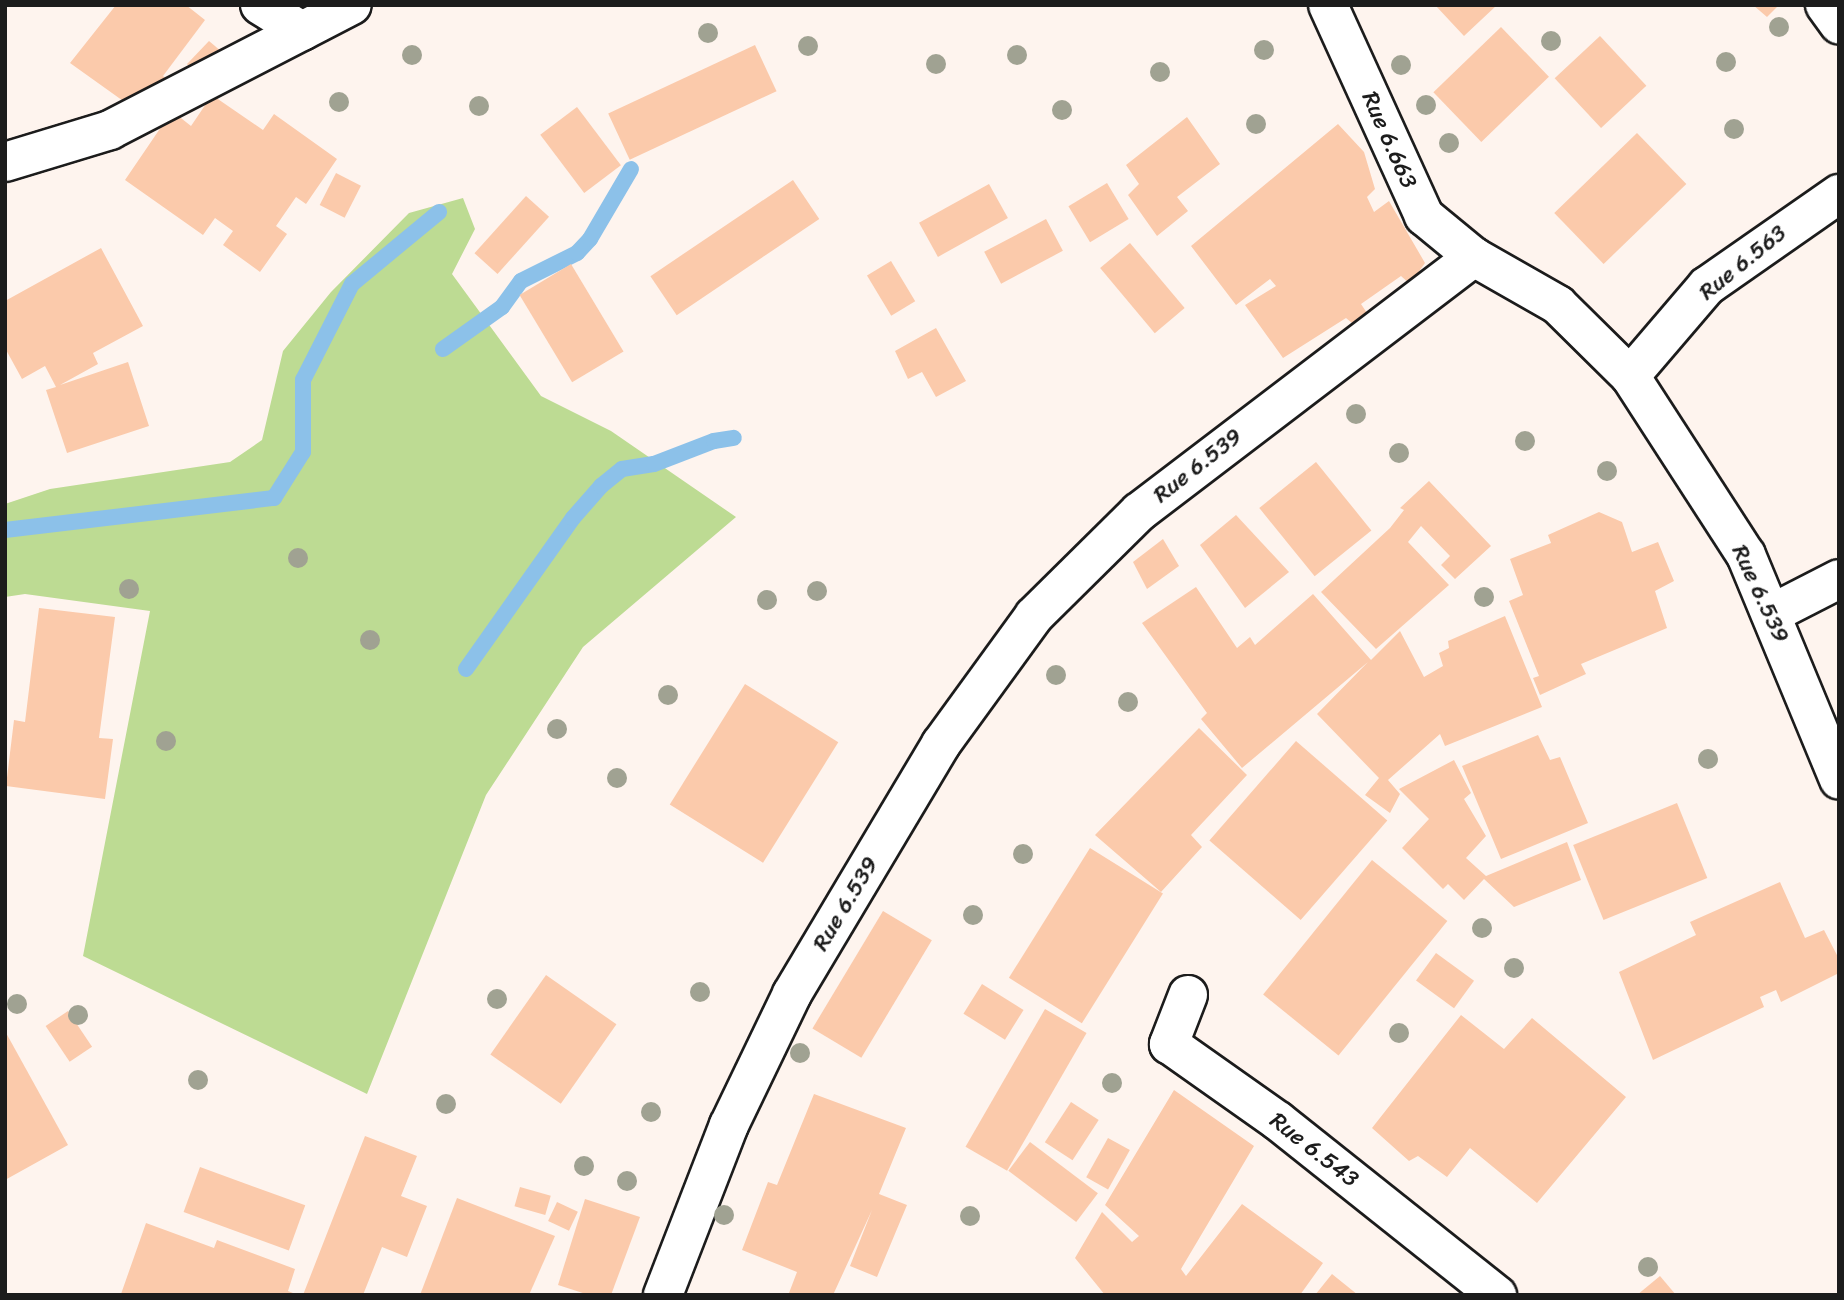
<!DOCTYPE html>
<html>
<head>
<meta charset="utf-8">
<style>
	body { margin:0 }
	#map { position:relative; width:1844px; height:1300px; overflow:hidden; background:#fef4ee; font-family:Sriracha,sans-serif }
	div>[style] { position:absolute }
	.green>* { inset:0; background:#bddb93 }
	.stream>* { height:16px; margin:-8px; padding:0 8px; transform-origin:8px; border-radius:8px; background:#8cc1e9 }
	.building>* { inset:0; background:#fbcaab; transform-origin:0 0 }
	.roads { filter:drop-shadow(2px 0 #1c1c1c) drop-shadow(-2px 0 #1c1c1c) drop-shadow(0 2px #1c1c1c) drop-shadow(0 -2px #1c1c1c) }
	.minor>* { height:38px; margin:-19px; padding:0 19px; transform-origin:19px; border-radius:19px; background:#fff }
	.trees>* { width:20px; height:20px; margin:-10px; border-radius:50%; background:#a0a292 }
	span { translate:-50% -50%; white-space:nowrap; text-align:center; line-height:1.15; -webkit-text-stroke:5px #fff; paint-order:stroke }
	.street-label { font-size:23px; color:#1c1c1c }
	.frame { position:absolute; inset:0; border:7px solid #1c1c1c; pointer-events:none }
</style>
</head>
<body>
<div id="map">
	<div class="green">
		<i style="clip-path:polygon(463px 198px,475px 229px,452px 274px,541px 396px,611px 431px,736px 517px,583px 647px,486px 795px,367px 1094px,83px 956px,150px 611px,25px 594px,5px 597px,5px 504px,50px 489px,230px 462px,262px 440px,283px 351px,331px 292px,409px 213px)"></i>
	</div>
	<div class="stream">
		<i style="left:443px;top:349px;width:72px;rotate:-35.4deg"></i>
		<i style="left:502px;top:307px;width:32px;rotate:-54deg"></i>
		<i style="left:521px;top:281px;width:63px;rotate:-26.6deg"></i>
		<i style="left:577px;top:253px;width:19px;rotate:-47deg"></i>
		<i style="left:590px;top:239px;width:81px;rotate:-59.6deg"></i>
		<i style="left:5px;top:530px;width:271px;rotate:-6.8deg"></i>
		<i style="left:274px;top:498px;width:54px;rotate:-57.8deg"></i>
		<i style="left:303px;top:452px;width:72px;rotate:-90deg"></i>
		<i style="left:303px;top:380px;width:108px;rotate:-63deg"></i>
		<i style="left:352px;top:284px;width:113px;rotate:-39.6deg"></i>
		<i style="left:466px;top:669px;width:185px;rotate:-54.7deg"></i>
		<i style="left:573px;top:518px;width:43px;rotate:-48.8deg"></i>
		<i style="left:601px;top:486px;width:27px;rotate:-39deg"></i>
		<i style="left:622px;top:469px;width:32px;rotate:-9deg"></i>
		<i style="left:654px;top:464px;width:64px;rotate:-21deg"></i>
		<i style="left:714px;top:441px;width:20px;rotate:-9deg"></i>
	</div>
	<div class="building">
		<i style="clip-path:polygon(116px 5px,186px 5px,205px 20px,163px 76px,182px 92px,140px 113px,70px 63px)"></i>
		<i style="clip-path:polygon(1435px 5px,1497px 5px,1464px 36px)"></i>
		<i style="clip-path:polygon(1753px 5px,1779px 5px,1767px 17px)"></i>
		<i style="left:1501px;top:27px;width:69px;height:94px;rotate:46deg"></i>
		<i style="left:1600px;top:36px;width:68px;height:62px;rotate:47deg"></i>
		<i style="clip-path:polygon(209px 41px,222px 52px,195px 74px,187px 64px)"></i>
		<i style="left:755px;top:45px;width:51px;height:162px;rotate:65deg"></i>
		<i style="clip-path:polygon(212px 95px,263px 130px,274px 114px,337px 159px,306px 204px,296px 197px,276px 226px,287px 234px,260px 272px,223px 245px,233px 231px,215px 218px,203px 235px,125px 180px,172px 111px,191px 126px)"></i>
		<i style="left:577px;top:107px;width:73px;height:46px;rotate:53deg"></i>
		<i style="clip-path:polygon(1187px 117px,1220px 164px,1177px 197px,1188px 211px,1157px 236px,1128px 195px,1139px 184px,1126px 165px)"></i>
		<i style="clip-path:polygon(1338px 124px,1364px 152px,1375px 189px,1367px 197px,1374px 212px,1389px 201px,1425px 263px,1410px 284px,1401px 276px,1361px 304px,1367px 313px,1352px 323px,1346px 318px,1283px 358px,1245px 305px,1276px 286px,1270px 279px,1236px 305px,1191px 246px)"></i>
		<i style="left:1637px;top:133px;width:71px;height:115px;rotate:46deg"></i>
		<i style="left:336px;top:173px;width:28px;height:36px;rotate:27deg"></i>
		<i style="left:793px;top:180px;width:47px;height:172px;rotate:56deg"></i>
		<i style="left:1107px;top:183px;width:42px;height:45px;rotate:59deg"></i>
		<i style="left:989px;top:184px;width:39px;height:80px;rotate:61deg"></i>
		<i style="left:526px;top:196px;width:31px;height:77px;rotate:42deg"></i>
		<i style="left:1046px;top:219px;width:36px;height:70px;rotate:62deg"></i>
		<i style="left:1130px;top:243px;width:85px;height:39px;rotate:50deg"></i>
		<i style="clip-path:polygon(101px 248px,143px 326px,93px 353px,98px 364px,60px 385px,128px 362px,149px 426px,67px 453px,46px 390px,56px 387px,45px 366px,22px 379px,5px 348px,5px 301px)"></i>
		<i style="left:891px;top:261px;width:47px;height:28px;rotate:59deg"></i>
		<i style="left:571px;top:264px;width:102px;height:60px;rotate:59deg"></i>
		<i style="clip-path:polygon(936px 328px,966px 381px,936px 397px,922px 372px,908px 379px,895px 351px)"></i>
		<i style="left:1316px;top:462px;width:88px;height:73px;rotate:51deg"></i>
		<i style="clip-path:polygon(1429px 481px,1491px 546px,1455px 579px,1441px 565px,1450px 556px,1421px 526px,1408px 542px,1449px 585px,1376px 649px,1321px 592px,1390px 528px,1404px 510px,1400px 508px)"></i>
		<i style="clip-path:polygon(1599px 512px,1622px 522px,1632px 552px,1658px 542px,1674px 581px,1655px 591px,1667px 628px,1581px 664px,1586px 674px,1540px 695px,1533px 678px,1539px 676px,1509px 601px,1523px 595px,1510px 559px,1551px 543px,1548px 535px)"></i>
		<i style="clip-path:polygon(1236px 515px,1289px 572px,1245px 608px,1200px 545px)"></i>
		<i style="clip-path:polygon(1163px 539px,1179px 566px,1147px 589px,1133px 562px)"></i>
		<i style="clip-path:polygon(1196px 587px,1237px 648px,1250px 637px,1255px 645px,1313px 594px,1371px 660px,1400px 631px,1424px 677px,1443px 666px,1439px 653px,1449px 648px,1448px 641px,1505px 616px,1542px 707px,1445px 746px,1440px 734px,1388px 780px,1400px 794px,1390px 813px,1365px 795px,1379px 778px,1317px 714px,1368px 662px,1242px 768px,1201px 719px,1207px 713px,1142px 623px)"></i>
		<i style="clip-path:polygon(39px 608px,115px 617px,99px 738px,113px 739px,105px 799px,6px 786px,14px 720px,25px 722px)"></i>
		<i style="left:745px;top:684px;width:110px;height:142px;rotate:32deg"></i>
		<i style="clip-path:polygon(1199px 728px,1247px 775px,1191px 835px,1202px 847px,1161px 892px,1095px 835px)"></i>
		<i style="clip-path:polygon(1538px 735px,1550px 760px,1560px 757px,1588px 823px,1501px 859px,1462px 766px)"></i>
		<i style="left:1296px;top:741px;width:121px;height:132px;rotate:41deg"></i>
		<i style="clip-path:polygon(1454px 760px,1471px 793px,1464px 799px,1486px 836px,1466px 858px,1486px 876px,1567px 842px,1581px 880px,1514px 907px,1484px 879px,1464px 900px,1448px 884px,1443px 889px,1402px 848px,1429px 819px,1399px 789px)"></i>
		<i style="left:1677px;top:803px;width:81px;height:112px;rotate:68deg"></i>
		<i style="left:1090px;top:848px;width:86px;height:153px;rotate:32deg"></i>
		<i style="left:1372px;top:860px;width:97px;height:173px;rotate:39deg"></i>
		<i style="clip-path:polygon(1780px 882px,1805px 938px,1824px 930px,1839px 959px,1839px 973px,1781px 1002px,1776px 990px,1760px 997px,1764px 1007px,1653px 1060px,1619px 972px,1696px 935px,1690px 922px)"></i>
		<i style="left:883px;top:911px;width:57px;height:137px;rotate:31deg"></i>
		<i style="left:1436px;top:953px;width:47px;height:34px;rotate:36deg"></i>
		<i style="left:546px;top:975px;width:86px;height:97px;rotate:35deg"></i>
		<i style="left:982px;top:984px;width:49px;height:35px;rotate:32deg"></i>
		<i style="left:1045px;top:1009px;width:48px;height:159px;rotate:30deg"></i>
		<i style="left:68px;top:1011px;width:43px;height:27px;rotate:56deg"></i>
		<i style="clip-path:polygon(1461px 1015px,1504px 1049px,1532px 1018px,1626px 1097px,1537px 1203px,1470px 1148px,1447px 1177px,1418px 1156px,1409px 1161px,1372px 1128px)"></i>
		<i style="clip-path:polygon(5px 1031px,68px 1145px,5px 1180px)"></i>
		<i style="clip-path:polygon(1174px 1090px,1254px 1146px,1181px 1269px,1186px 1276px,1242px 1204px,1323px 1263px,1300px 1295px,1105px 1295px,1075px 1258px,1102px 1212px,1132px 1242px,1139px 1236px,1105px 1205px)"></i>
		<i style="clip-path:polygon(814px 1094px,906px 1128px,879px 1194px,907px 1205px,877px 1277px,850px 1266px,872px 1210px,833px 1295px,789px 1293px,797px 1272px,742px 1250px,768px 1182px,777px 1185px)"></i>
		<i style="left:1071px;top:1102px;width:33px;height:48px;rotate:33deg"></i>
		<i style="clip-path:polygon(365px 1136px,417px 1156px,401px 1196px,427px 1206px,407px 1257px,382px 1247px,363px 1295px,303px 1295px)"></i>
		<i style="left:1108px;top:1138px;width:25px;height:45px;rotate:29deg"></i>
		<i style="left:1030px;top:1142px;width:85px;height:36px;rotate:37deg"></i>
		<i style="left:200px;top:1167px;width:112px;height:48px;rotate:20deg"></i>
		<i style="left:520px;top:1187px;width:32px;height:20px;rotate:16deg"></i>
		<i style="clip-path:polygon(457px 1198px,555px 1236px,529px 1295px,420px 1295px)"></i>
		<i style="clip-path:polygon(585px 1199px,640px 1217px,611px 1295px,589px 1295px,558px 1285px)"></i>
		<i style="left:557px;top:1202px;width:23px;height:21px;rotate:25deg"></i>
		<i style="clip-path:polygon(146px 1223px,214px 1248px,217px 1240px,295px 1269px,288px 1291px,298px 1295px,121px 1294px)"></i>
		<i style="clip-path:polygon(1332px 1274px,1358px 1295px,1315px 1295px)"></i>
		<i style="clip-path:polygon(1660px 1276px,1676px 1295px,1637px 1295px)"></i>
	</div>
	<div class="roads">
		<div class="minor">
			<i style="left:260px;top:5px;width:49px;rotate:31.8deg"></i>
			<i style="left:302px;top:31px;width:56px;rotate:-27.5deg"></i>
			<i style="left:1328px;top:5px;width:232px;rotate:65.5deg"></i>
			<i style="left:1424px;top:216px;width:65px;rotate:39.4deg"></i>
			<i style="left:1825px;top:5px;width:24px;rotate:54deg"></i>
			<i style="left:5px;top:162px;width:110px;rotate:-16.9deg"></i>
			<i style="left:110px;top:130px;width:216px;rotate:-27.3deg"></i>
			<i style="left:1630px;top:376px;width:118px;rotate:-49.5deg"></i>
			<i style="left:1707px;top:286px;width:161px;rotate:-34.9deg"></i>
			<i style="left:1771px;top:614px;width:76px;rotate:-27.2deg"></i>
			<i style="left:1188px;top:995px;width:53px;rotate:111.2deg"></i>
			<i style="left:1169px;top:1044px;width:133px;rotate:35.2deg"></i>
			<i style="left:1278px;top:1121px;width:280px;rotate:38.5deg"></i>
			<i style="left:663px;top:1295px;width:182px;rotate:-68.8deg"></i>
			<i style="left:729px;top:1125px;width:145px;rotate:-64.3deg"></i>
			<i style="left:792px;top:994px;width:291px;rotate:-59.2deg"></i>
			<i style="left:941px;top:744px;width:158px;rotate:-54deg"></i>
			<i style="left:1034px;top:616px;width:148px;rotate:-44.7deg"></i>
			<i style="left:1139px;top:512px;width:421px;rotate:-37.3deg"></i>
			<i style="left:1474px;top:257px;width:97px;rotate:29.7deg"></i>
			<i style="left:1558px;top:305px;width:101px;rotate:44.6deg"></i>
			<i style="left:1630px;top:376px;width:213px;rotate:57.1deg"></i>
			<i style="left:1746px;top:555px;width:243px;rotate:67.5deg"></i>
		</div>
	</div>
	<div class="trees">
		<i style="left:1779px;top:27px"></i>
		<i style="left:708px;top:33px"></i>
		<i style="left:1551px;top:41px"></i>
		<i style="left:808px;top:46px"></i>
		<i style="left:1264px;top:50px"></i>
		<i style="left:412px;top:55px"></i>
		<i style="left:1017px;top:55px"></i>
		<i style="left:1726px;top:62px"></i>
		<i style="left:936px;top:64px"></i>
		<i style="left:1401px;top:65px"></i>
		<i style="left:1160px;top:72px"></i>
		<i style="left:339px;top:102px"></i>
		<i style="left:1426px;top:105px"></i>
		<i style="left:479px;top:106px"></i>
		<i style="left:1062px;top:110px"></i>
		<i style="left:1256px;top:124px"></i>
		<i style="left:1734px;top:129px"></i>
		<i style="left:1449px;top:143px"></i>
		<i style="left:1356px;top:414px"></i>
		<i style="left:1525px;top:441px"></i>
		<i style="left:1399px;top:453px"></i>
		<i style="left:1607px;top:471px"></i>
		<i style="left:298px;top:558px"></i>
		<i style="left:129px;top:589px"></i>
		<i style="left:817px;top:591px"></i>
		<i style="left:1484px;top:597px"></i>
		<i style="left:767px;top:600px"></i>
		<i style="left:370px;top:640px"></i>
		<i style="left:1056px;top:675px"></i>
		<i style="left:668px;top:695px"></i>
		<i style="left:1128px;top:702px"></i>
		<i style="left:557px;top:729px"></i>
		<i style="left:166px;top:741px"></i>
		<i style="left:1708px;top:759px"></i>
		<i style="left:617px;top:778px"></i>
		<i style="left:1023px;top:854px"></i>
		<i style="left:973px;top:915px"></i>
		<i style="left:1482px;top:928px"></i>
		<i style="left:1514px;top:968px"></i>
		<i style="left:700px;top:992px"></i>
		<i style="left:497px;top:999px"></i>
		<i style="left:17px;top:1004px"></i>
		<i style="left:78px;top:1015px"></i>
		<i style="left:1399px;top:1033px"></i>
		<i style="left:800px;top:1053px"></i>
		<i style="left:198px;top:1080px"></i>
		<i style="left:1112px;top:1083px"></i>
		<i style="left:446px;top:1104px"></i>
		<i style="left:651px;top:1112px"></i>
		<i style="left:584px;top:1166px"></i>
		<i style="left:627px;top:1181px"></i>
		<i style="left:724px;top:1215px"></i>
		<i style="left:970px;top:1216px"></i>
		<i style="left:1648px;top:1267px"></i>
	</div>
	<div class="street-label">
		<span style="left:1389px;top:140px;rotate:66deg">Rue 6.663</span>
		<span style="left:1743px;top:263px;rotate:-39deg">Rue 6.563</span>
		<span style="left:1198px;top:466px;rotate:-38deg">Rue 6.539</span>
		<span style="left:1760px;top:594px;rotate:65deg">Rue 6.539</span>
		<span style="left:846px;top:904px;rotate:-59deg">Rue 6.539</span>
		<span style="left:1314px;top:1150px;rotate:38deg">Rue 6.543</span>
	</div>
	<div class="frame"></div>
</div>
</body>
</html>
